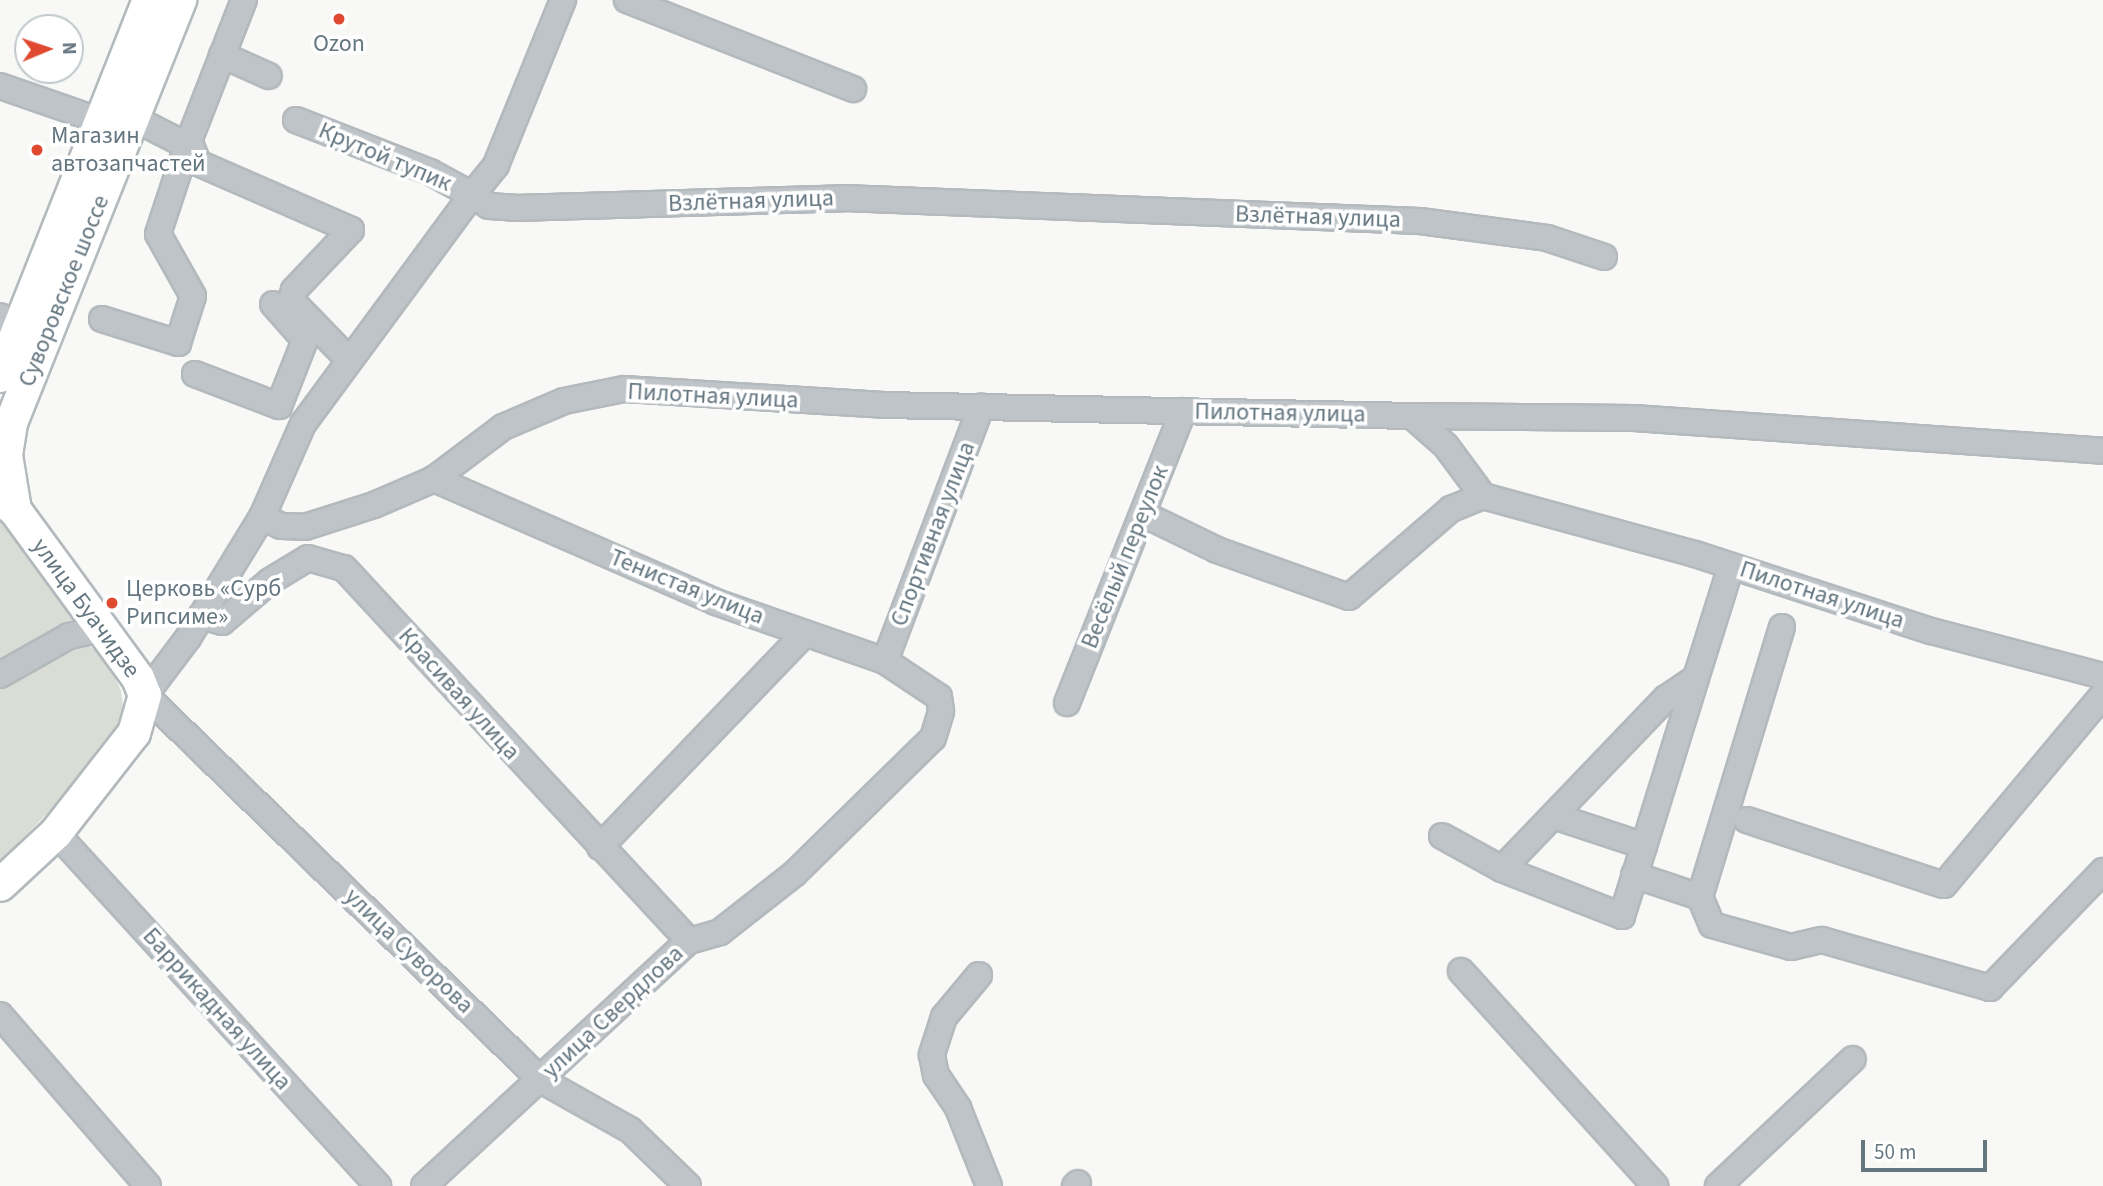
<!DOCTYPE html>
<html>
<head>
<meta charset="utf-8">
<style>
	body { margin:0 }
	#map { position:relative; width:2103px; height:1186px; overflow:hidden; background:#f8f8f6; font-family:"Source Sans 3",sans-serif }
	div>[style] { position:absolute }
	.green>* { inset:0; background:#d9ddd5 }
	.roads { filter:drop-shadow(2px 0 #b3b9bc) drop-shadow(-2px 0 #b3b9bc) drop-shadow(0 2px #b3b9bc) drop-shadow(0 -2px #b3b9bc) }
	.minor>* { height:24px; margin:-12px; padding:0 12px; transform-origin:12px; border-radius:12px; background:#bfc4c8 }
	.major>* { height:32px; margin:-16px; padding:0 16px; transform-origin:16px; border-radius:16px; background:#fff }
	.dots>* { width:19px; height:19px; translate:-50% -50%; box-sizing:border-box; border:4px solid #fff; border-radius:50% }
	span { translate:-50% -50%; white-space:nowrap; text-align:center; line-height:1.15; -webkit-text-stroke:7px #fff; paint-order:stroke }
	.poi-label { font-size:24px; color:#647680 }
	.left { translate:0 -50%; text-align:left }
	.street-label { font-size:24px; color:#647680 }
	.north { position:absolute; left:14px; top:14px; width:70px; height:70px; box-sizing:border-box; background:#fff; border:2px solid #c1c8cc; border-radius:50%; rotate:88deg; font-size:19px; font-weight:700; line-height:28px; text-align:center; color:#647680 }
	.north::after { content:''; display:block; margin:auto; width:24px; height:32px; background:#df492f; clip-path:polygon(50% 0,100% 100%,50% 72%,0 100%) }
	.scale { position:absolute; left:1861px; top:1140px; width:126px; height:32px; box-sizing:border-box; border:4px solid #647680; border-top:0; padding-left:9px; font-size:21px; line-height:24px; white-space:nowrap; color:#647680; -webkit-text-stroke:5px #fff; paint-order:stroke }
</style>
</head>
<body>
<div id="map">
	<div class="green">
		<i style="clip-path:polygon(0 518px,77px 618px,0 666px)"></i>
		<i style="clip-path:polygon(71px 646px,89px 646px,106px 657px,121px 691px,124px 715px,115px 738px,95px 764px,0 862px,0 684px)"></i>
	</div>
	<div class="roads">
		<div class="minor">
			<i style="left:627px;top:0;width:243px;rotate:21.5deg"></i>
			<i style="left:222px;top:55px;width:51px;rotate:24.1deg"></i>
			<i style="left:0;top:86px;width:107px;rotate:19.1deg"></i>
			<i style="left:133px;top:118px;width:66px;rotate:27deg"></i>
			<i style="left:192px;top:148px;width:16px;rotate:68deg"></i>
			<i style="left:198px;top:163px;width:167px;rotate:23.6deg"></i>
			<i style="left:351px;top:230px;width:83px;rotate:133.5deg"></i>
			<i style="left:294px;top:290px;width:10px;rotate:107deg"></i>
			<i style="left:291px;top:300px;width:83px;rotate:46deg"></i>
			<i style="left:296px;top:120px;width:144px;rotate:21.2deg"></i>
			<i style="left:430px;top:172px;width:48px;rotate:28.7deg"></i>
			<i style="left:472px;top:195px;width:38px;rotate:-51deg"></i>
			<i style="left:496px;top:165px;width:178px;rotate:-67.9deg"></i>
			<i style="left:0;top:316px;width:23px;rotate:29deg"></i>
			<i style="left:102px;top:319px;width:80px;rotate:17.5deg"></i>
			<i style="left:178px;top:343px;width:49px;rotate:-72.3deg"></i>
			<i style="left:193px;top:296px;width:71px;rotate:-119.4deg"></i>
			<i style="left:158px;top:234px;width:93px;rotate:-71.8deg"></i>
			<i style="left:187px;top:146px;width:157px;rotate:-68.7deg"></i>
			<i style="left:195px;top:374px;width:90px;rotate:20.9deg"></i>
			<i style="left:279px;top:406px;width:71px;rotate:-68.5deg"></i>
			<i style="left:305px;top:340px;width:48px;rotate:-131.6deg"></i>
			<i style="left:1412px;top:416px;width:222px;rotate:0.5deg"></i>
			<i style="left:1634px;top:418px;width:470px;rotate:4deg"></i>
			<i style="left:1143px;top:514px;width:82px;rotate:25.9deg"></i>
			<i style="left:1217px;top:550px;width:140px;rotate:19.6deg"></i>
			<i style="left:1349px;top:597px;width:135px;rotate:-40.8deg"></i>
			<i style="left:1451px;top:509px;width:35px;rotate:-22deg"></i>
			<i style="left:262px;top:517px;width:102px;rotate:-66.2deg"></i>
			<i style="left:303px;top:424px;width:285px;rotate:-53.6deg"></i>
			<i style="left:472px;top:195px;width:20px;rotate:33deg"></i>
			<i style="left:489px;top:206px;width:26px;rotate:4deg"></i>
			<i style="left:515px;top:208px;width:329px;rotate:-1.7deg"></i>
			<i style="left:844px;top:198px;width:576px;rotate:2.29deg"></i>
			<i style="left:1420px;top:221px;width:128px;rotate:7.6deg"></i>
			<i style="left:1547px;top:238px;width:60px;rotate:18.4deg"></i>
			<i style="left:201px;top:616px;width:22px;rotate:16deg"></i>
			<i style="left:222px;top:622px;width:63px;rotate:-40.5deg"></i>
			<i style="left:270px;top:581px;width:44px;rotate:-31.2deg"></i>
			<i style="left:308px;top:558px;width:37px;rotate:16deg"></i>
			<i style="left:344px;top:568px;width:508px;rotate:47.23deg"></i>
			<i style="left:1782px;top:627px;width:282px;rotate:106.9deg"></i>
			<i style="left:1700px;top:897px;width:30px;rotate:67deg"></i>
			<i style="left:1712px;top:925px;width:82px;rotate:15.6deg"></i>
			<i style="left:1791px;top:947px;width:32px;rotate:-13deg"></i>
			<i style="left:1822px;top:940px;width:175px;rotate:15.9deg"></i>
			<i style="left:1990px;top:988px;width:163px;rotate:-46deg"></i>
			<i style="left:885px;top:661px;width:272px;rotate:-69.3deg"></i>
			<i style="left:0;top:675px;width:79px;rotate:-29.5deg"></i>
			<i style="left:69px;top:636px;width:33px;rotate:-12deg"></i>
			<i style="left:1696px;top:678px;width:36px;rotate:146deg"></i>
			<i style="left:1666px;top:698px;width:237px;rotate:133.8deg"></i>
			<i style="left:1502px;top:869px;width:129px;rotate:21.4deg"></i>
			<i style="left:1622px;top:916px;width:73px;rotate:-72.6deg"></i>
			<i style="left:1644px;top:846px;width:176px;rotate:-72.8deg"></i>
			<i style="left:1696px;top:678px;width:117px;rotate:-72.6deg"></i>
			<i style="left:1067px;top:703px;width:314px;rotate:-68.3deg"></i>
			<i style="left:1554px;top:816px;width:95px;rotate:18.4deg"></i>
			<i style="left:1747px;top:820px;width:207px;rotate:18.3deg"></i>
			<i style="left:1944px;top:885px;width:248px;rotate:-50.1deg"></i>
			<i style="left:56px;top:833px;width:478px;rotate:47.6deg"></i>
			<i style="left:1442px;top:836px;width:68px;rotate:28.8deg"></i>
			<i style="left:600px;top:847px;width:296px;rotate:-46.2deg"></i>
			<i style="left:1634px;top:875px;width:70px;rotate:18.4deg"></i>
			<i style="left:1461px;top:971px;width:290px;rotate:47.9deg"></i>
			<i style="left:979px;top:975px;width:55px;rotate:129.8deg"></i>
			<i style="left:944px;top:1017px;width:40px;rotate:108deg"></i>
			<i style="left:932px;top:1055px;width:20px;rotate:79deg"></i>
			<i style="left:936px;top:1075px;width:40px;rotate:56deg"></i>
			<i style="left:958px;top:1108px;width:84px;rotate:68.3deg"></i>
			<i style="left:0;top:1015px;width:226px;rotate:49.1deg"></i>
			<i style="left:424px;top:1186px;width:361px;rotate:-42.8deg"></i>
			<i style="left:689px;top:941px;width:32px;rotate:-16deg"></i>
			<i style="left:720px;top:932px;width:94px;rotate:-38.1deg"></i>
			<i style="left:794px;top:874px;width:194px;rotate:-44.4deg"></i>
			<i style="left:933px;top:738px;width:28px;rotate:-73deg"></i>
			<i style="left:941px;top:711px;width:14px;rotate:-98deg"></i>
			<i style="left:939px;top:697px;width:65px;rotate:-146.3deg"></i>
			<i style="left:885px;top:661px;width:179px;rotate:-160.8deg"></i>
			<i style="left:716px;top:602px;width:308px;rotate:-156.4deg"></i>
			<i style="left:688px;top:1186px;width:81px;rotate:-136deg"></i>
			<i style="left:630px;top:1130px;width:102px;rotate:-150.7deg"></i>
			<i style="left:541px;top:1080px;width:552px;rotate:-135.81deg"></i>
			<i style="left:145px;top:695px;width:71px;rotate:-53deg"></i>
			<i style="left:188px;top:638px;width:142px;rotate:-58.6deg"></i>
			<i style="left:262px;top:517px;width:21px;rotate:25deg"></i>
			<i style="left:281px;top:526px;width:24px;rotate:2deg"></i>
			<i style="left:305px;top:527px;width:72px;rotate:-17.7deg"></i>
			<i style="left:374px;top:505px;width:65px;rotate:-23.4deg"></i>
			<i style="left:434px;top:479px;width:86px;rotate:-37deg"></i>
			<i style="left:503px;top:427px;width:66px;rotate:-23.1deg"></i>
			<i style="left:564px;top:401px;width:61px;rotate:-11.3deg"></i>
			<i style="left:624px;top:389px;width:260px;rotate:3.5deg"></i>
			<i style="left:884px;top:405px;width:528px;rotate:1.19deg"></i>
			<i style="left:1412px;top:416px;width:45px;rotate:41.4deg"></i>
			<i style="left:1446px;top:446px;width:62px;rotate:53.5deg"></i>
			<i style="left:1483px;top:496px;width:220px;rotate:15.3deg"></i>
			<i style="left:1695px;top:554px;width:248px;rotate:18.1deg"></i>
			<i style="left:1931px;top:631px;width:178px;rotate:14.7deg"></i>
			<i style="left:1075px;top:1186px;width:4px;rotate:-45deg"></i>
			<i style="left:1718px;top:1186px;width:185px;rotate:-43.3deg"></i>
		</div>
		<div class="major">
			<i style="left:0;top:376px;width:404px;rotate:-68.4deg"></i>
			<i style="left:0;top:499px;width:19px;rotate:36deg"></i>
			<i style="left:15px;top:510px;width:208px;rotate:53.8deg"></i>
			<i style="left:138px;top:678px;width:18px;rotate:68deg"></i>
			<i style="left:145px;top:695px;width:40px;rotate:106deg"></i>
			<i style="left:134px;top:733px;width:127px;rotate:128deg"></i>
			<i style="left:56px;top:833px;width:76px;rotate:137.1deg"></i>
			<i style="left:15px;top:510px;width:56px;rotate:-99.3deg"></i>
			<i style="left:6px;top:455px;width:32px;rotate:-81deg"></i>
			<i style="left:11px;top:423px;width:456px;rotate:-68.2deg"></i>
		</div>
	</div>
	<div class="dots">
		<i style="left:339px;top:19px;background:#df492f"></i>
		<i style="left:37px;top:150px;background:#df492f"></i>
		<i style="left:112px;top:603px;background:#df492f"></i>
	</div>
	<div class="poi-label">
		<span style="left:339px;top:44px">Ozon</span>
		<span class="left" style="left:51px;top:150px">Магазин<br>автозапчастей</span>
		<span class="left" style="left:126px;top:603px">Церковь «Сурб<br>Рипсиме»</span>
	</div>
	<div class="street-label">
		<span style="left:385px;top:157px;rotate:23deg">Крутой тупик</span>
		<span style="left:751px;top:201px;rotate:-2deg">Взлётная улица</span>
		<span style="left:1318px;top:217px;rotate:2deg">Взлётная улица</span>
		<span style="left:64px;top:291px;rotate:-68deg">Суворовское шоссе</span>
		<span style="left:713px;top:396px;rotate:3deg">Пилотная улица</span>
		<span style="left:1280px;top:413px;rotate:1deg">Пилотная улица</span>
		<span style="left:933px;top:534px;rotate:-69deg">Спортивная улица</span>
		<span style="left:1125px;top:557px;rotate:-68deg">Весёлый переулок</span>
		<span style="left:687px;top:587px;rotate:22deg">Тенистая улица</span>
		<span style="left:1822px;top:595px;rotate:18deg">Пилотная улица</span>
		<span style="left:86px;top:608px;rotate:54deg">улица Буачидзе</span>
		<span style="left:459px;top:694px;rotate:48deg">Красивая улица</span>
		<span style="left:409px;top:951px;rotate:44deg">улица Суворова</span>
		<span style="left:217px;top:1009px;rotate:48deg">Баррикадная улица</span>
		<span style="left:613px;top:1012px;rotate:-43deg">улица Свердлова</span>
	</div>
	<div class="north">N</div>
	<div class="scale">50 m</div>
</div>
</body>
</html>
